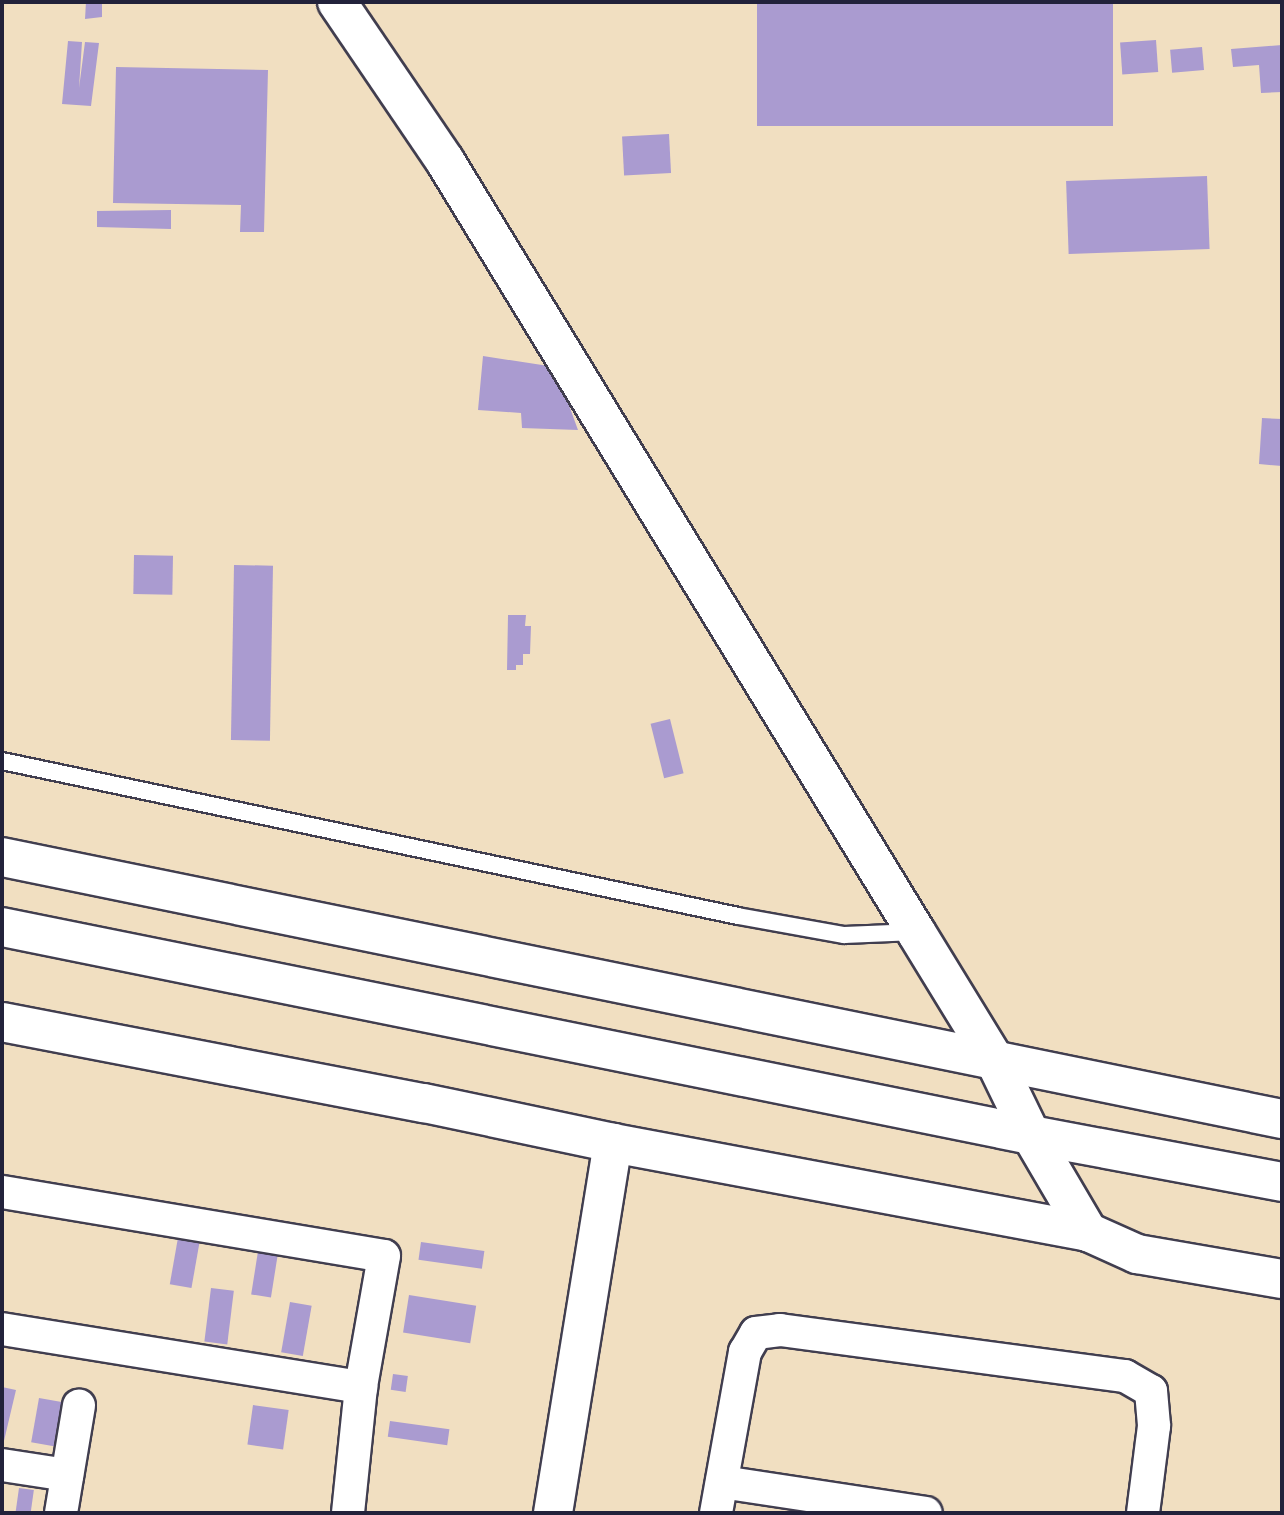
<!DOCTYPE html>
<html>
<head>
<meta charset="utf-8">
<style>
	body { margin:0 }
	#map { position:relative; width:1284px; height:1515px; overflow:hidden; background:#f1dfc1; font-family:"Playpen Sans",sans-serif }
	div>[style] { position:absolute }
	.building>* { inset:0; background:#aa9bd0; transform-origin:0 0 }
	.roads { filter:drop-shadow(2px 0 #413e4f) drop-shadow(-2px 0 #413e4f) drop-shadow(0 2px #413e4f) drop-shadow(0 -2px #413e4f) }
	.lane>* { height:16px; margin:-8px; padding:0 8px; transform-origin:8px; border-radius:8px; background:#fff }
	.street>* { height:32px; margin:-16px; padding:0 16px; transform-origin:16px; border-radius:16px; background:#fff }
	.secondary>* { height:38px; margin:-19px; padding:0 19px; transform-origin:19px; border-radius:19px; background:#fff }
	span { translate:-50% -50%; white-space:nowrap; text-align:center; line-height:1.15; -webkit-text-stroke:5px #fff; paint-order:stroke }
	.frame { position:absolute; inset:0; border:4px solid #22223b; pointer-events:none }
</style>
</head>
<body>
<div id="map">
	<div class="building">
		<i style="clip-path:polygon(86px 2px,102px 2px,102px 17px,85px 19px)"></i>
		<i style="left:757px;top:2px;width:356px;height:124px"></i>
		<i style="left:1156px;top:40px;width:32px;height:36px;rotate:86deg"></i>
		<i style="clip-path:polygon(68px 41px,82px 42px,79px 88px,85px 42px,99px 43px,91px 106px,62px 104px)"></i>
		<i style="clip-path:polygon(1282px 45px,1282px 92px,1261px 93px,1259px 65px,1233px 67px,1231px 49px)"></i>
		<i style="left:1202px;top:47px;width:23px;height:32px;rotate:85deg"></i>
		<i style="clip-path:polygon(116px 67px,268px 70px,264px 232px,240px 232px,241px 205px,113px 203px)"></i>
		<i style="left:669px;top:134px;width:39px;height:47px;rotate:87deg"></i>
		<i style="left:1207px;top:176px;width:73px;height:141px;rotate:88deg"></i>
		<i style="clip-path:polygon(171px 210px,171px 229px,97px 227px,97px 211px)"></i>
		<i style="clip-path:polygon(483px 356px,555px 367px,578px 430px,522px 428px,521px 413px,478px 410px)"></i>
		<i style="clip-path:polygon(1262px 418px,1282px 419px,1282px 466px,1259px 464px)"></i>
		<i style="left:134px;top:555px;width:39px;height:39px;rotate:1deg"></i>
		<i style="left:234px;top:565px;width:39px;height:175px;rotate:1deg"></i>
		<i style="clip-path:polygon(508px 615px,526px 615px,525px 626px,531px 626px,530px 654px,523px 654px,523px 665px,516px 665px,516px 670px,507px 670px)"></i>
		<i style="left:670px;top:719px;width:56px;height:20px;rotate:76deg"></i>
		<i style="left:179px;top:1232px;width:22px;height:53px;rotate:10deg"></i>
		<i style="left:421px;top:1242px;width:64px;height:18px;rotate:8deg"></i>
		<i style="left:259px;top:1245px;width:20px;height:50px;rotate:9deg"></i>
		<i style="left:211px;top:1288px;width:23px;height:54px;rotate:7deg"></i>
		<i style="left:409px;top:1295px;width:68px;height:38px;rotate:9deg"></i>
		<i style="left:290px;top:1302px;width:22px;height:51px;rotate:10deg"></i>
		<i style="left:393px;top:1374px;width:15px;height:16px;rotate:8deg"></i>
		<i style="clip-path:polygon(2px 1387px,16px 1390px,3px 1445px,2px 1445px)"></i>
		<i style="left:39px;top:1398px;width:23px;height:45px;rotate:10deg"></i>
		<i style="left:253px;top:1405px;width:36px;height:40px;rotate:8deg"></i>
		<i style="left:390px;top:1421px;width:60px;height:16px;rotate:8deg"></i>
		<i style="left:19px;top:1488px;width:15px;height:25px;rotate:8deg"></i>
	</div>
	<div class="roads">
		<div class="lane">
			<i style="left:2px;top:761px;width:752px;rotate:11.89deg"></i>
			<i style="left:738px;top:916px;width:108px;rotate:10.2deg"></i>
			<i style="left:844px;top:935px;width:72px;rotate:-2.4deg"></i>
		</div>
		<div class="street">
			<i style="left:2px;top:1192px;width:387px;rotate:9.5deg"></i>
			<i style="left:384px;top:1256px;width:133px;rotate:100deg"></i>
			<i style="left:361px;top:1387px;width:127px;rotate:95.9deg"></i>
			<i style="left:2px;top:1329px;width:364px;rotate:9.2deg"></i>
			<i style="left:2px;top:1465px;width:66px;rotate:8.7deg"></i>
			<i style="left:722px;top:1482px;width:206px;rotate:8.6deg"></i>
			<i style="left:61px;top:1513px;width:109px;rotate:-80.5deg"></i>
			<i style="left:716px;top:1513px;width:164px;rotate:-79.8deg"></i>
			<i style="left:745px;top:1352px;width:22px;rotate:-60deg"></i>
			<i style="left:756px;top:1333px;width:24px;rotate:-7deg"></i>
			<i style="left:780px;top:1330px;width:348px;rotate:7.6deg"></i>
			<i style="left:1125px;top:1376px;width:30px;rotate:30deg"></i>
			<i style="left:1151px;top:1391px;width:35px;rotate:85deg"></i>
			<i style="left:1154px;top:1426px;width:88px;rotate:97.2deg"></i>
		</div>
		<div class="secondary">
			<i style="left:337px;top:2px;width:192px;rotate:55.8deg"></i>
			<i style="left:445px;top:161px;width:903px;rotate:58.58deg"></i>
			<i style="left:916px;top:932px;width:151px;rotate:58.5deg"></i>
			<i style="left:995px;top:1061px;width:82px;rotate:64.1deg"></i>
			<i style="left:1031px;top:1135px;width:113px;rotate:59.6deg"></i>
			<i style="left:1088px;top:1232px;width:54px;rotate:24.2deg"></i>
			<i style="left:1137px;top:1254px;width:147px;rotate:9.8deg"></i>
			<i style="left:2px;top:857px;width:1307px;rotate:11.57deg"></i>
			<i style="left:2px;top:927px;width:1050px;rotate:11.43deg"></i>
			<i style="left:1031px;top:1135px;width:255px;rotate:10.6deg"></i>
			<i style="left:2px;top:1022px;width:430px;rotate:10.9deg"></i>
			<i style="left:424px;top:1103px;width:193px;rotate:11.9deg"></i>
			<i style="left:613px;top:1143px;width:483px;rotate:10.6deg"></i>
			<i style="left:553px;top:1513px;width:375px;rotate:-80.8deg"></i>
		</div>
	</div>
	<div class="frame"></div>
</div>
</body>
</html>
